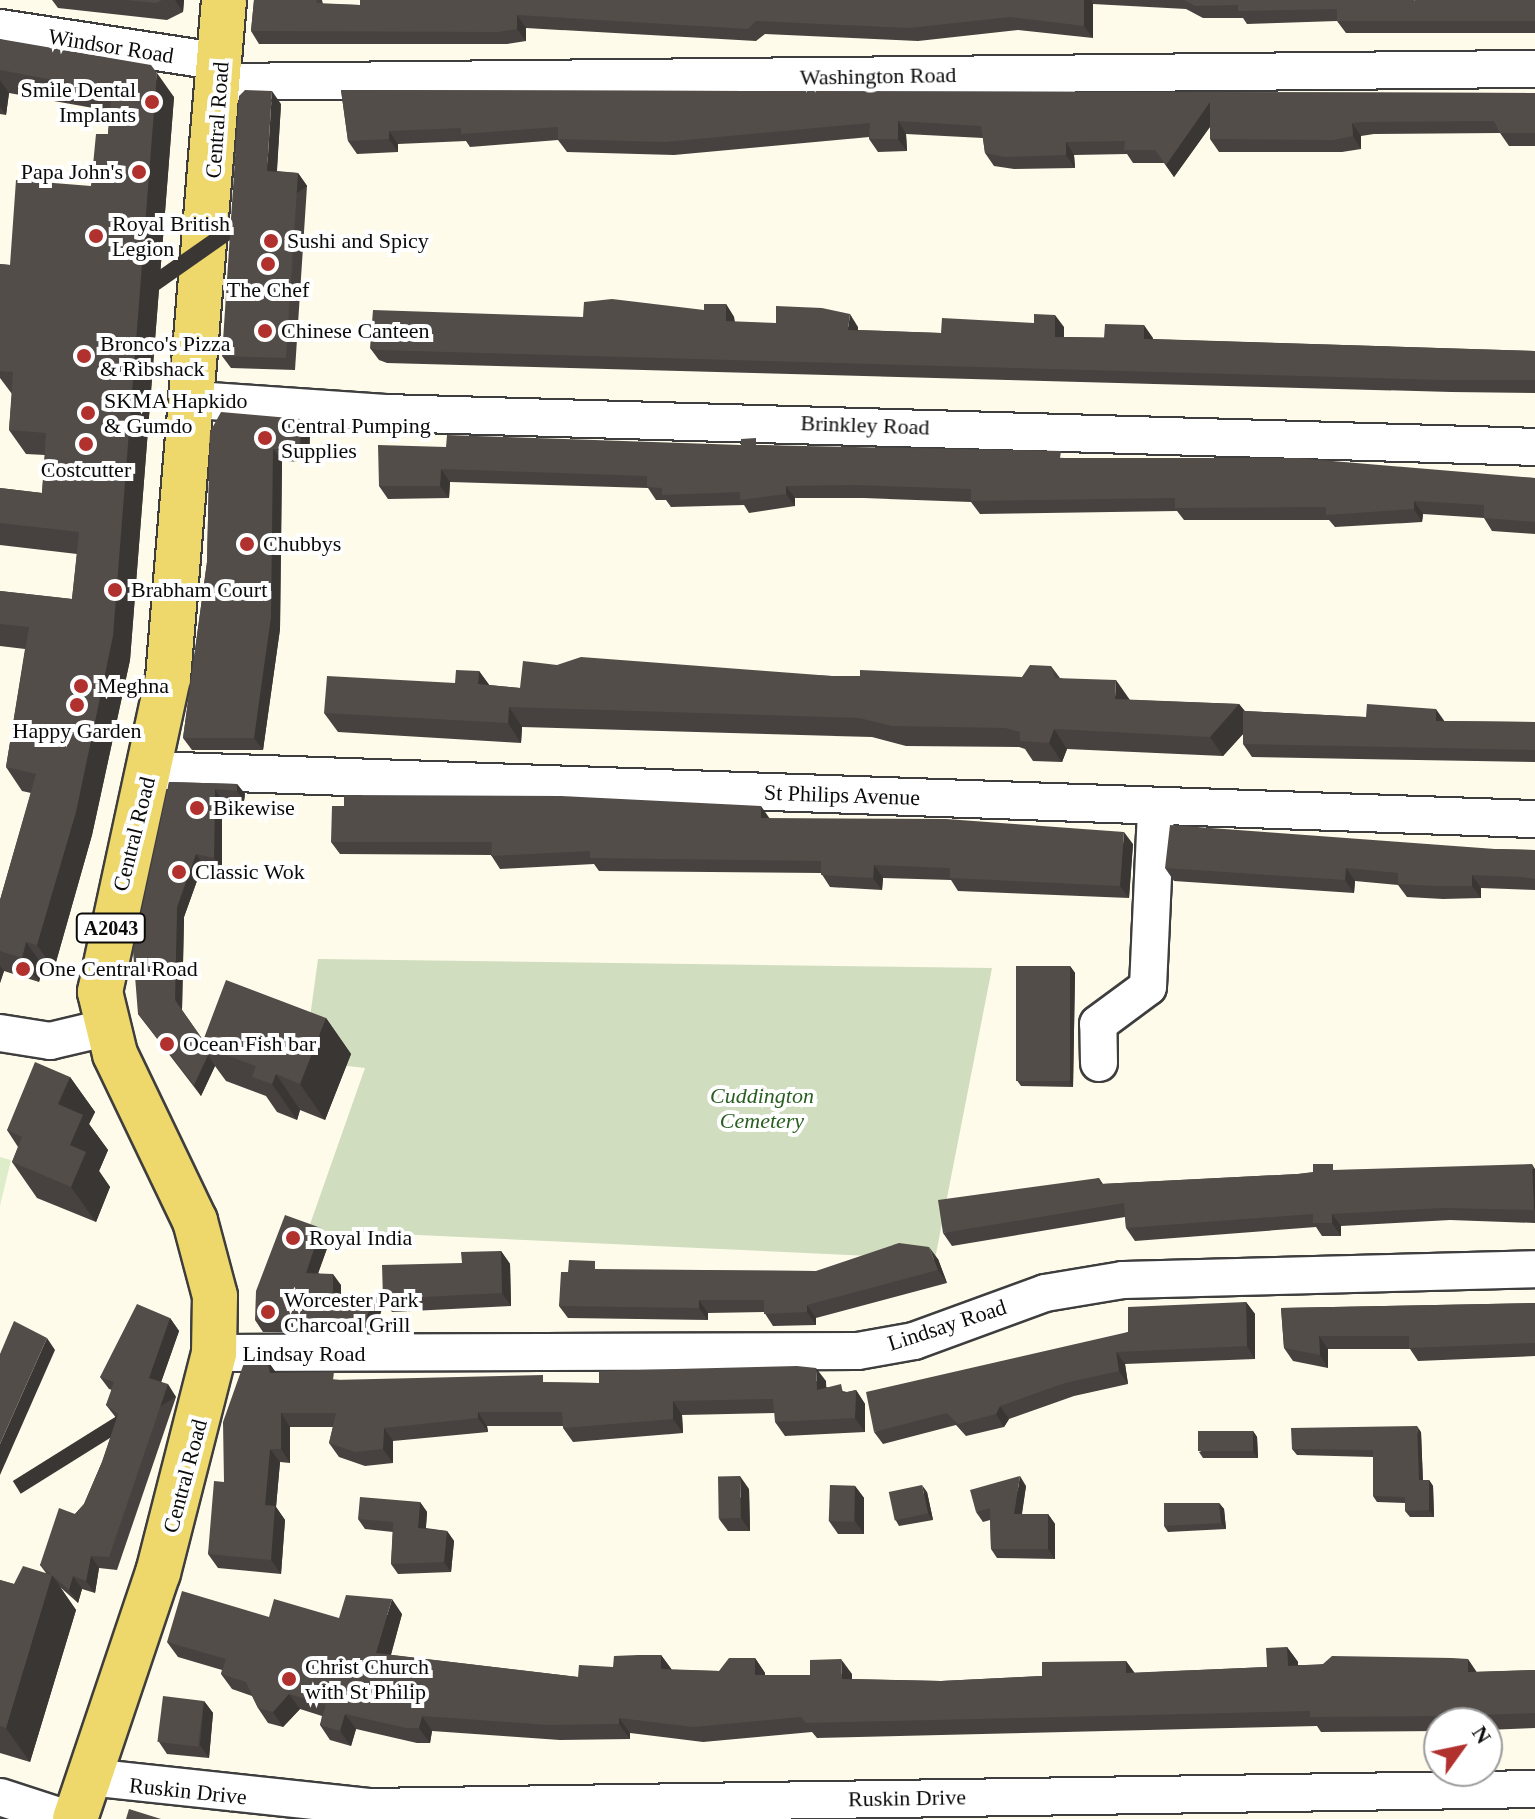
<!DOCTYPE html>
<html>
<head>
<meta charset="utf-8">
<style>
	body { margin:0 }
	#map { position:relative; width:1535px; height:1819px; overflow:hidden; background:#fefbeb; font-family:"Times New Roman",serif }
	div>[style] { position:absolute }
	.cemetery>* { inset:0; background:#d1ddbf }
	.pitch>* { inset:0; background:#deedc9 }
	.roads { filter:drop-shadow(2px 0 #3e3e3e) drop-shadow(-2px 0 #3e3e3e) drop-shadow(0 2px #3e3e3e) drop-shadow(0 -2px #3e3e3e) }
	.minor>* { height:36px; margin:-18px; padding:0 18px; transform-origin:18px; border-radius:18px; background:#fff }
	.major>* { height:44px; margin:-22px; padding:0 22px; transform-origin:22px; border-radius:22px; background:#eed86b }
	.wall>* { inset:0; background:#47423f }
	.shaded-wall>* { inset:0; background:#3a3633; transform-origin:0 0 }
	.building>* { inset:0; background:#534d49; transform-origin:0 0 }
	.dots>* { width:22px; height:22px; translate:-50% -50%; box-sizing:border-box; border:4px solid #fff; border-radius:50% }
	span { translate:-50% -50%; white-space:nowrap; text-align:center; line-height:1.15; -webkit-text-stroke:8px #fff; paint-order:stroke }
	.shield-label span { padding:2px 6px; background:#fff; border:2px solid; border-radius:6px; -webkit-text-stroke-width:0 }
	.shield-label { font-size:20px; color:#0b0b0b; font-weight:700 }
	.street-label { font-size:22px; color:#0b0b0b }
	.poi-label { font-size:22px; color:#0b0b0b }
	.right { translate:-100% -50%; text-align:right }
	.left { translate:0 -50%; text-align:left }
	.park-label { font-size:22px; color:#295e21; font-style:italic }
	.north { position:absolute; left:1423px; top:1707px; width:80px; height:80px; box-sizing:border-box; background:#fff; border:2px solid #9d9d9d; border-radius:50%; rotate:57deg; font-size:22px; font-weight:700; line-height:32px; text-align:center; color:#0b0b0b }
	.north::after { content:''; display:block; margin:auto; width:28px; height:36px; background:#b0312e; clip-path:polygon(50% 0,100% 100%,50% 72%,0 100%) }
</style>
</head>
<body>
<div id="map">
	<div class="cemetery">
		<i style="clip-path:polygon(318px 959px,992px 968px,935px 1259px,308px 1230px,365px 1068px,304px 1061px)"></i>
	</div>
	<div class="pitch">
		<i style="clip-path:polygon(0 1157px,11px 1160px,0 1206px)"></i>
	</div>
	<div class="roads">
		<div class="minor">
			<i style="left:0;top:28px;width:225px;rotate:8.7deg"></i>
			<i style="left:221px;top:82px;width:1314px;rotate:-0.57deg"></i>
			<i style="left:195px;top:400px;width:191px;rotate:3.9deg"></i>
			<i style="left:386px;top:413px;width:1150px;rotate:1.69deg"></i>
			<i style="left:150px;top:770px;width:1386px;rotate:2.03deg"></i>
			<i style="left:0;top:1033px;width:51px;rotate:9.1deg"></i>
			<i style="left:50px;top:1041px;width:57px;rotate:-13.3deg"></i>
			<i style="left:1099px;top:1063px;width:39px;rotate:-91deg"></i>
			<i style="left:1098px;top:1024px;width:62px;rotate:-36.5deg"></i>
			<i style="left:1148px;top:987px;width:179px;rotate:-87.4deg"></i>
			<i style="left:214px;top:1353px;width:644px;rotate:-0.18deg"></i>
			<i style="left:858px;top:1351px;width:57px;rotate:-10.1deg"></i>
			<i style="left:914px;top:1341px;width:140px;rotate:-20.1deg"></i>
			<i style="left:1045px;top:1293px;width:79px;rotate:-9.5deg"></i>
			<i style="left:1123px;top:1280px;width:412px;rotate:-1.5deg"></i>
			<i style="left:89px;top:1777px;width:281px;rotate:6.1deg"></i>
			<i style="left:368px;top:1807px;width:1167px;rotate:-0.88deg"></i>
			<i style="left:0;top:1797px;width:71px;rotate:17.9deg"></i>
		</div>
		<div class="major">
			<i style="left:75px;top:1819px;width:260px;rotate:-71.4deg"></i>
			<i style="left:158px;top:1573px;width:227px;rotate:-75.7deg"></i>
			<i style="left:214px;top:1353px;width:57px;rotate:-89deg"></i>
			<i style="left:215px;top:1296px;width:78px;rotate:-104.9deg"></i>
			<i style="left:195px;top:1221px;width:185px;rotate:-115.6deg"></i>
			<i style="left:115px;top:1054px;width:64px;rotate:-103.6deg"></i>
			<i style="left:100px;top:992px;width:321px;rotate:-77.8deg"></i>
			<i style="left:168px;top:678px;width:680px;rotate:-85.28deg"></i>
		</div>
	</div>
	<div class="wall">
		<i style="clip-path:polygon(52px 0,184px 0,183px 12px,167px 20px,58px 8px)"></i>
		<i style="clip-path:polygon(254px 0,322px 0,323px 4px,360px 5px,360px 0,1414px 0,1415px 1px,1535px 0,1535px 33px,1346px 33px,1337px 21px,1247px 24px,1243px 18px,1203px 18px,1186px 9px,1093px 4px,1093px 38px,1018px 30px,918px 41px,765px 34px,756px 41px,526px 28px,526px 41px,507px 44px,259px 44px,251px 31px)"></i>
		<i style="clip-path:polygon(0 39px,174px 97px,130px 660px,92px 835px,54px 969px,43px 966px,39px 982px,4px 971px,0 983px,0 900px,31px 793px,22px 791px,6px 767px,25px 649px,0 646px,0 591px,72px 599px,77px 554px,0 545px,0 488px,42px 493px,45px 455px,26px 454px,9px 430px,12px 394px,0 378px,0 264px,10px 265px,91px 186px,108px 134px,110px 111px,9px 93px,6px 115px,0 114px)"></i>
		<i style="clip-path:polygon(341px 90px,1535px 93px,1535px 146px,1509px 146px,1500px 133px,1374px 134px,1361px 136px,1361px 149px,1342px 152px,1219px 152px,1210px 139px,1210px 127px,1174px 177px,1164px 163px,1133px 163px,1127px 154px,1074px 155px,1075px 168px,1014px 169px,994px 166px,985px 153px,983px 138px,906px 134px,907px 151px,878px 152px,869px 139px,869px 137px,674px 155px,567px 152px,558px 140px,470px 147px,466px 141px,398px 144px,398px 152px,357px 154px,348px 141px)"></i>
		<i style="clip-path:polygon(281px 104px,277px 171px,298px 173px,307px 186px,295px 370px,231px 368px,222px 356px)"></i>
		<i style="clip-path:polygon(726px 304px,734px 317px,735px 322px,858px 327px,858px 330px,941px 333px,1064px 327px,1064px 337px,1153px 338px,1153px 339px,1535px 351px,1535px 393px,1451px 392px,387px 363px,379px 360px,370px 348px,583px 317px,704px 310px)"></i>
		<i style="clip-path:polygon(301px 419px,310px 432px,309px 462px,282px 461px,280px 629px,263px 750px,192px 750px,183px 738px,207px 562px,210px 432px)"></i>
		<i style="clip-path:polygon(760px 445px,1535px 478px,1535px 534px,1492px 531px,1484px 518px,1423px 514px,1422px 522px,1335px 527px,1329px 520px,1184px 520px,1177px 511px,980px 514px,971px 502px,864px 498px,795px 498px,795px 506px,749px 513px,744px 505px,671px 507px,666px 500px,656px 500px,648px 488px,450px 482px,449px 498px,388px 499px,379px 486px,446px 447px)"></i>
		<i style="clip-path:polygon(557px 665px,832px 676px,1022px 677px,1051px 666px,1060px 678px,1130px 700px,1239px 704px,1245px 711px,1445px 721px,1535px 722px,1535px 762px,1252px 757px,1243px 744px,1243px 734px,1223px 756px,1067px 749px,1062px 762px,1033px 761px,1025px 749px,1019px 747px,906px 746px,872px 737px,522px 727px,521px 743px,338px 732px,324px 713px,455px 683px,479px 671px,489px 685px,520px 688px)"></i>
		<i style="clip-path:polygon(169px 782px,237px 784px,245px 794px,244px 801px,222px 800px,222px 868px,203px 864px,184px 917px,182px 1010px,203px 1040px,326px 1018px,351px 1054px,325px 1120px,300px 1110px,297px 1120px,277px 1112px,266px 1096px,226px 1081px,215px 1066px,201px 1096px,138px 1014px)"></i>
		<i style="clip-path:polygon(770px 819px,1133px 844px,1129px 898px,958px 891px,951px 880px,883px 878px,882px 890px,830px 887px,821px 873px,599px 871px,594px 864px,500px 869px,491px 855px,340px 854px,331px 842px)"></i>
		<i style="clip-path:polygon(1495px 849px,1535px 850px,1535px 890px,1481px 888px,1481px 898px,1443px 899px,1407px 897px,1398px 885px,1355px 881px,1354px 893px,1174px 881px,1165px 868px)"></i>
		<i style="clip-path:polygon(1070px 966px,1075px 973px,1073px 1087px,1021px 1086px,1016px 1079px)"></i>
		<i style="clip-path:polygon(70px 1077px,95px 1112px,89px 1124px,108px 1150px,99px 1171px,110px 1187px,96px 1222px,37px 1198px,12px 1162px,18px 1147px,7px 1130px)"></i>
		<i style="clip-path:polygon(1535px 1169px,1535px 1223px,1450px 1220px,1341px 1226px,1341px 1236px,1322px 1236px,1316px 1227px,1135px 1241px,1126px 1228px,1125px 1217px,952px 1246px,943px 1233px,1099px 1178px,1103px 1184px,1298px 1174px,1337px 1170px)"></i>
		<i style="clip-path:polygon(321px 1228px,330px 1240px,318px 1273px,341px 1285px,341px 1295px,374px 1294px,383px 1306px,374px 1332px,263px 1332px,255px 1320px)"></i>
		<i style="clip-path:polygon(501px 1251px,510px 1264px,511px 1306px,392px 1312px,383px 1299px,462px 1263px)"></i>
		<i style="clip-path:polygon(938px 1259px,947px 1283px,816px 1318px,816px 1325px,773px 1326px,764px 1312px,708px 1313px,708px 1320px,568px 1318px,559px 1306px,568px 1272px,601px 1270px,816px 1271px)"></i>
		<i style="clip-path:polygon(1246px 1302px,1255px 1314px,1255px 1359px,1125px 1364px,1128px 1384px,1074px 1396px,1009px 1419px,1004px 1427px,966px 1436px,956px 1425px,883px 1444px,874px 1432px,1128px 1332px)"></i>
		<i style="clip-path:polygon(1535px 1303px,1535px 1356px,1418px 1361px,1410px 1349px,1328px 1349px,1328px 1368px,1293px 1361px,1284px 1348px,1281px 1308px)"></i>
		<i style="clip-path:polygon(170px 1318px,179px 1331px,161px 1382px,176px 1397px,117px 1570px,99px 1568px,95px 1593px,82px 1589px,78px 1603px,60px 1587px,76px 1610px,30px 1762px,0 1753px,0 1580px,14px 1584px,46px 1573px,40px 1565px,75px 1514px,84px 1504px,102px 1462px,117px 1419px,106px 1405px,112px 1390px,109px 1389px,100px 1377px)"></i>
		<i style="clip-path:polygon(267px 1360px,276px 1373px,340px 1380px,599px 1383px,826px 1381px,826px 1387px,847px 1392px,856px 1390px,865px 1404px,865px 1432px,785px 1436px,775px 1422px,775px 1413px,682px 1415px,683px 1433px,573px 1442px,563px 1428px,563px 1426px,487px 1426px,488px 1432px,393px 1441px,393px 1463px,365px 1466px,339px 1457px,329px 1443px,333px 1427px,290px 1427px,290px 1463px,280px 1462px,276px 1507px,285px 1520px,281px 1574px,218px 1568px,208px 1554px,224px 1482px)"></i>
		<i style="clip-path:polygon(1253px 1431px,1257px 1437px,1258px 1458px,1203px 1458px,1199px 1452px)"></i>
		<i style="clip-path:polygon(1421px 1432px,1423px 1480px,1429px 1480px,1433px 1486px,1434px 1517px,1410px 1517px,1405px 1511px,1405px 1503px,1377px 1502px,1373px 1496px,1373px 1457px,1297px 1455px,1292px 1449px)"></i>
		<i style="clip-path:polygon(855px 1486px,864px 1498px,864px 1534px,838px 1534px,829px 1521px)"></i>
		<i style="clip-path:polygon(1026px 1486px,1022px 1514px,1048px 1514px,1055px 1524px,1055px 1559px,997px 1558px,991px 1549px,990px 1520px,983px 1522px,976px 1512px)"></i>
		<i style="clip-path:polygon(749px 1489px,750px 1531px,728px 1531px,719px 1519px)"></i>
		<i style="clip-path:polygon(927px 1492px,933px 1520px,899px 1526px,895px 1519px)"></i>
		<i style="clip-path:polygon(420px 1502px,427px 1512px,426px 1528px,447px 1531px,454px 1541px,451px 1572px,398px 1574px,391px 1564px,393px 1532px,365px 1529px,358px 1519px)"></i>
		<i style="clip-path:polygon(1219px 1503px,1224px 1509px,1226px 1529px,1168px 1532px,1164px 1526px)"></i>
		<i style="clip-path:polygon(402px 1614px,391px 1655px,578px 1677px,661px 1655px,672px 1670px,719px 1671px,755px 1658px,765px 1673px,765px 1675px,810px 1675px,852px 1674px,852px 1679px,941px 1681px,1042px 1676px,1126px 1661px,1134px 1673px,1267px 1667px,1287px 1647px,1298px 1662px,1298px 1665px,1477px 1672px,1535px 1670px,1535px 1728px,1487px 1730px,1487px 1723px,1439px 1723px,1439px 1731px,1321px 1732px,1317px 1726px,817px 1738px,812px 1732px,703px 1742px,630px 1733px,630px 1739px,560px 1740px,432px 1731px,430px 1743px,417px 1743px,356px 1729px,351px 1746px,330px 1740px,320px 1725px,322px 1716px,300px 1709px,283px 1727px,268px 1723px,258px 1708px,252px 1696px,232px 1689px,221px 1674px,222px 1670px,178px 1657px,167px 1642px,269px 1617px,339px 1618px)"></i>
		<i style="clip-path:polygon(204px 1701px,213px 1713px,209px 1758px,167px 1754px,159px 1742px)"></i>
	</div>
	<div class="shaded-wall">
		<i style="clip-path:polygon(175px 0,184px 0,183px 12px)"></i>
		<i style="clip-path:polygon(1084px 0,1091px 0,1093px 4px,1093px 38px,1084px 26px)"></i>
		<i style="clip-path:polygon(517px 15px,526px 28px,526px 41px,517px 29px)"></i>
		<i style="clip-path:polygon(157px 73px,174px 97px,130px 660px,92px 835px,54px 969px,37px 945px)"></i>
		<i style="clip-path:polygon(0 80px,9px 93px,6px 115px,0 107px)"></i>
		<i style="clip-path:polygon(272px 91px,281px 104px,276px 183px,267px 171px)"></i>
		<i style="clip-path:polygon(1210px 102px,1219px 114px,1174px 177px,1166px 165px)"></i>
		<i style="clip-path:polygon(898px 121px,906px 134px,907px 151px,898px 139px)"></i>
		<i style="clip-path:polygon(1352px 123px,1361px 136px,1361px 149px,1353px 136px)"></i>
		<i style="clip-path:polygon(389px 131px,398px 144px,398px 152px,389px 139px)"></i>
		<i style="clip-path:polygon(1066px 142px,1074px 155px,1075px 168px,1066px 155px)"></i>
		<i style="left:298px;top:173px;width:16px;height:185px;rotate:55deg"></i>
		<i style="clip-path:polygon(726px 304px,734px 317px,735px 334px,726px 321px)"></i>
		<i style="clip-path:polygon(850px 314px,858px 327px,857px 343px,848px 330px)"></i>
		<i style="clip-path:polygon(1055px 315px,1064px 327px,1064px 350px,1055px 337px)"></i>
		<i style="clip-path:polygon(1144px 325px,1153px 338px,1153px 352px,1144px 339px)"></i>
		<i style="clip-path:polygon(301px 419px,310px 432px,309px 462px,300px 449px)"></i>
		<i style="clip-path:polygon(273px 449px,282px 461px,280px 629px,263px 750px,254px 738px)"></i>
		<i style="clip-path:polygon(441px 469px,450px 482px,449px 498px,440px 486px)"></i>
		<i style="clip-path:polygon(786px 486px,795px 498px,795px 506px,786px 494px)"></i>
		<i style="clip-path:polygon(1414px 501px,1423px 514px,1422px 522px,1414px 509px)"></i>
		<i style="clip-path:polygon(479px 671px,493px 690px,478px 684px)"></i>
		<i style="clip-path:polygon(1116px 680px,1130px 700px,1115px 699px)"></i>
		<i style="clip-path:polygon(1239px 704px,1253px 723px,1223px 756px,1210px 737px)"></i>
		<i style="clip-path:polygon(509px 707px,522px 727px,521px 743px,508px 723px)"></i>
		<i style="clip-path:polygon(1436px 709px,1445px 722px,1436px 721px)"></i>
		<i style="clip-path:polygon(1054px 729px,1067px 749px,1062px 762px,1049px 743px)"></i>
		<i style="clip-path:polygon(237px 784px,245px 794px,244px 801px,237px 791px)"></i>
		<i style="clip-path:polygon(215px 789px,222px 800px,222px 868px,214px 858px)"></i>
		<i style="clip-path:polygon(761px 806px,770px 819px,761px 818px)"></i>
		<i style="clip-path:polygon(1124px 832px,1133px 844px,1129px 898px,1120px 886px)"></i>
		<i style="clip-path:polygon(196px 854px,203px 864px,184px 917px,182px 1010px,175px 1000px,177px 907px)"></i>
		<i style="clip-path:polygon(874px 865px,883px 878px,882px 890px,873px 878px)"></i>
		<i style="clip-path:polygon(1346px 868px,1355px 881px,1354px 893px,1345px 880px)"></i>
		<i style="clip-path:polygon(1472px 875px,1481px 888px,1481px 898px,1472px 886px)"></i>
		<i style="clip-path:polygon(26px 942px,43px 966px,39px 982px,22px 958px)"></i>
		<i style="clip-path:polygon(0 966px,4px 971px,0 983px)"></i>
		<i style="clip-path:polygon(1070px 966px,1075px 973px,1073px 1087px,1069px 1081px)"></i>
		<i style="clip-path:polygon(326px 1018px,351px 1054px,325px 1120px,300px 1084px)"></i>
		<i style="clip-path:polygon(208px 1055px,215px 1066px,201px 1096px,194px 1085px)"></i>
		<i style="clip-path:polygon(276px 1074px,300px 1110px,297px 1120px,272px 1084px)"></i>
		<i style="clip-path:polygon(70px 1077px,95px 1112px,89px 1124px,108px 1150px,99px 1171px,110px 1187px,96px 1222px,71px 1187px,70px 1145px,58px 1104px)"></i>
		<i style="clip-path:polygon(1532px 1164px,1535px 1169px,1535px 1211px,1534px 1210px)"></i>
		<i style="clip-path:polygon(1332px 1214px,1341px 1226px,1341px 1236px,1332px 1223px)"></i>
		<i style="clip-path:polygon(321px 1228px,330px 1240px,314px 1285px,306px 1273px)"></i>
		<i style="clip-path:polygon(929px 1247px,938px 1259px,947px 1283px,938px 1270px)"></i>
		<i style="clip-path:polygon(501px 1251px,510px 1264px,511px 1306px,502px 1293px)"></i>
		<i style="clip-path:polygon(333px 1274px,341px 1285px,341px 1307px,333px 1296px)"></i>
		<i style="clip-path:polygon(374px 1294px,383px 1306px,374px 1332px,366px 1320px)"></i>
		<i style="clip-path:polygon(699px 1300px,708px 1313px,708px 1320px,699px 1308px)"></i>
		<i style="clip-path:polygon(1246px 1302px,1255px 1314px,1255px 1359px,1247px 1346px)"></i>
		<i style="clip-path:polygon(807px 1305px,816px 1318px,816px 1325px,807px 1312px)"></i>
		<i style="clip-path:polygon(170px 1318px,179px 1331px,158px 1391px,149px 1378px)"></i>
		<i style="clip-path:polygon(1319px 1336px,1328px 1349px,1328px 1368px,1320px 1355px)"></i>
		<i style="clip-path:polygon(47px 1338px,55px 1350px,0 1475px,0 1444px)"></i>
		<i style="clip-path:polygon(1116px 1352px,1125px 1364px,1128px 1384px,1119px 1371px)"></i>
		<i style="clip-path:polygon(267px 1360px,277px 1374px,270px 1373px)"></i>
		<i style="clip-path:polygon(816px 1368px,826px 1381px,827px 1403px,817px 1390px)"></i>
		<i style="left:168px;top:1384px;width:15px;height:183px;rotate:58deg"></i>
		<i style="clip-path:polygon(856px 1390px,865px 1404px,865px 1432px,855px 1418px)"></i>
		<i style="clip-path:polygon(673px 1401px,682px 1415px,683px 1433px,673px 1419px)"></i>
		<i style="clip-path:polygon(1000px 1406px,1009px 1419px,1004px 1427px,996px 1414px)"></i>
		<i style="clip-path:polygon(478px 1412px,487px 1426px,488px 1432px,478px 1418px)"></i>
		<i style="clip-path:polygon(281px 1413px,290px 1427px,290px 1463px,281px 1449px)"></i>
		<i style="clip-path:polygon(1417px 1426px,1421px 1432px,1423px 1487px,1419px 1480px)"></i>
		<i style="clip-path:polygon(384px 1428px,393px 1441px,393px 1463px,383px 1449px)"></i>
		<i style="clip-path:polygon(1253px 1431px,1257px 1437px,1258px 1458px,1253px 1451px)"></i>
		<i style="clip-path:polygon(270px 1449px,280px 1462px,276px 1507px,285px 1520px,281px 1574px,271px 1560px,265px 1505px)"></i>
		<i style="clip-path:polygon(740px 1476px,749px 1489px,750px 1531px,741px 1518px)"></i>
		<i style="clip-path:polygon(1020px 1476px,1026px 1486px,1020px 1524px,1014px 1514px)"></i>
		<i style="clip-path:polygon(1429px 1480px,1433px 1486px,1434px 1517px,1429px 1510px)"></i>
		<i style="clip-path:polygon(922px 1485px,927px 1492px,933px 1520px,928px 1513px)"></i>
		<i style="clip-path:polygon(855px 1486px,864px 1498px,864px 1534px,855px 1521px)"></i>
		<i style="clip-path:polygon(420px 1502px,427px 1512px,425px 1538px,418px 1528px)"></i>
		<i style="clip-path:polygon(1219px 1503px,1224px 1509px,1226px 1529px,1221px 1523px)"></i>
		<i style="clip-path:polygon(1048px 1514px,1055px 1524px,1055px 1559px,1048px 1549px)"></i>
		<i style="clip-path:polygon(447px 1531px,454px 1541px,451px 1572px,444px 1562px)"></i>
		<i style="clip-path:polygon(91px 1556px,99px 1568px,95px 1593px,86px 1581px)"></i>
		<i style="clip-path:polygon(52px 1575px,76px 1610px,30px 1762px,6px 1728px)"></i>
		<i style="clip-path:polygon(73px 1576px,82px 1589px,78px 1603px,69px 1590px)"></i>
		<i style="clip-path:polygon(392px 1599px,402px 1614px,387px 1668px,376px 1653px)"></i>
		<i style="clip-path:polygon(1287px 1647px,1298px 1662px,1298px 1681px,1288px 1666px)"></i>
		<i style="clip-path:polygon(661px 1655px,672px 1670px,661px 1669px)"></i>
		<i style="clip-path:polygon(755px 1658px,765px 1673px,765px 1690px,755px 1675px)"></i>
		<i style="clip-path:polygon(841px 1659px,852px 1674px,852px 1694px,842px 1679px)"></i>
		<i style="clip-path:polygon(1468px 1659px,1478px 1674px,1468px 1672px)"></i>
		<i style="clip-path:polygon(1126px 1661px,1137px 1676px,1126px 1673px)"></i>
		<i style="clip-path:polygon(289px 1694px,300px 1709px,283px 1727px,273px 1712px)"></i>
		<i style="clip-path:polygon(204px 1701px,213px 1713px,209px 1758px,200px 1745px)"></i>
		<i style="clip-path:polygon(345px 1714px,356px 1729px,351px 1746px,340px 1731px)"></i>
		<i style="clip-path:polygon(422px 1716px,432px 1731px,430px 1743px,419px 1728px)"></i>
		<i style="clip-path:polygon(619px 1718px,630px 1733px,630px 1739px,619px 1724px)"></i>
	</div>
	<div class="building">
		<i style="clip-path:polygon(126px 0,162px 0,156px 3px)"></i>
		<i style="clip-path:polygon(254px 0,316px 0,317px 3px,360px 5px,360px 0,1084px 0,1084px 26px,1010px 17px,909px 28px,756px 21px,748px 29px,517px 15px,517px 29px,498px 32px,251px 31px)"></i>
		<i style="clip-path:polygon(1184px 0,1414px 0,1415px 1px,1415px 0,1535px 0,1535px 21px,1337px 21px,1337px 9px,1238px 11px,1238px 5px,1195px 6px)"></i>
		<i style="clip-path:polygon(0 39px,151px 65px,157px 73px,113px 636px,76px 812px,37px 945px,26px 942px,22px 958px,0 951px,0 900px,36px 774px,6px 767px,29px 627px,0 624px,0 591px,72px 599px,79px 532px,0 523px,0 488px,42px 493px,46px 433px,9px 430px,13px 372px,0 371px,0 264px,10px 265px,16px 180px,91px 186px,96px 134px,108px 134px,112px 91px,0 70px)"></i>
		<i style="clip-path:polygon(245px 90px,272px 91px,267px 171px,298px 173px,286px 358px,222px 356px,239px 96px)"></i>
		<i style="clip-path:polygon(341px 90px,1535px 93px,1535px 133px,1500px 133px,1494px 121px,1365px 122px,1352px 123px,1353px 136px,1333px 140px,1210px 139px,1210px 102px,1166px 165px,1155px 150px,1124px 150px,1125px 141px,1066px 142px,1066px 155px,1005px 157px,985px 153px,981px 126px,898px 121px,898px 139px,869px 139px,870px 123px,665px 142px,558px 139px,558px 127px,461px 134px,461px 128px,389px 131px,389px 139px,348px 141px)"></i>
		<i style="clip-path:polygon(612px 299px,704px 310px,704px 304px,726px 304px,726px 321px,776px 323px,776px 306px,822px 308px,850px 314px,848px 330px,941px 333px,942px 318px,1034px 323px,1034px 314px,1055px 315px,1055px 337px,1104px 338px,1105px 324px,1144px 325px,1144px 339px,1535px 351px,1535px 380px,1442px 380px,378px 350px,370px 348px,373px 310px,583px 317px,584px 302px)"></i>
		<i style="clip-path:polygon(221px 412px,301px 419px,300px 449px,273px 449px,271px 617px,254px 738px,183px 738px,207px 562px,210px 432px)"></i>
		<i style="clip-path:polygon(447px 435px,741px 445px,741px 439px,756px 438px,756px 445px,1061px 451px,1060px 458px,1297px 458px,1535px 478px,1535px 522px,1484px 518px,1484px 505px,1414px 501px,1414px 509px,1326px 515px,1326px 507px,1175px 508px,1175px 498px,971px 501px,971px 489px,855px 485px,786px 486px,786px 494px,740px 500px,740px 492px,662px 495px,662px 488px,647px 487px,647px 476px,441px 469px,440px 486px,379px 486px,378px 445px,446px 447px)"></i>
		<i style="clip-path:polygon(581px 657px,832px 676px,860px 676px,860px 670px,1022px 677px,1030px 665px,1051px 666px,1055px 678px,1116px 680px,1115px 699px,1239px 704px,1210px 737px,1054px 729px,1049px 743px,1020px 741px,1020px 732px,1005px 728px,892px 726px,859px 718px,509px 707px,508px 723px,324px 713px,327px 676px,455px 683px,456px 670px,479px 671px,478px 684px,520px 688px,523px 661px,557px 665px)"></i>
		<i style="clip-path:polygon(1367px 704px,1436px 709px,1436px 721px,1535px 722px,1535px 750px,1243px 744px,1243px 711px,1366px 717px)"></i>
		<i style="clip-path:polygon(169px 782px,237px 784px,237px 791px,215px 789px,214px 858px,196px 854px,177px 907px,175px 1000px,203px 1040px,201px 1046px,208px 1055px,194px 1085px,138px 1014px,133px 951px)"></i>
		<i style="clip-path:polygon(344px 795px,561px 796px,761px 806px,761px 818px,946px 819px,1124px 832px,1120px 886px,950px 878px,950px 868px,874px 865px,873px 878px,821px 875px,821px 861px,590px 858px,590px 851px,491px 856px,492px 842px,331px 842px,332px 806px,344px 806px)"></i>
		<i style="clip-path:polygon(1170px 825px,1495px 849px,1535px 850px,1535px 879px,1522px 877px,1472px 875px,1472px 886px,1434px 886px,1398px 884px,1398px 873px,1346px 868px,1345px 880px,1165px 868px)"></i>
		<i style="left:1070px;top:966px;width:115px;height:54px;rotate:90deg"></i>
		<i style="clip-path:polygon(226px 980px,326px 1018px,300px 1084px,276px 1074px,272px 1084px,252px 1077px,256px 1066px,201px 1046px)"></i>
		<i style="clip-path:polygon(35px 1062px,70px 1077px,58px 1104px,83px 1115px,70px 1145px,86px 1152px,71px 1187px,12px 1162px,22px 1137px,7px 1130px)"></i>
		<i style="clip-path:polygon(1313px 1164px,1333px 1164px,1333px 1170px,1532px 1164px,1534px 1210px,1442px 1208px,1332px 1214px,1332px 1223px,1313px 1223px,1313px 1214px,1126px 1228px,1124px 1203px,943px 1233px,938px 1200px,1099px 1178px,1100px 1184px,1298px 1174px,1313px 1172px)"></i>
		<i style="clip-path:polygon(285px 1215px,321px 1228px,306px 1273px,333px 1274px,333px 1296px,374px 1294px,366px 1320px,255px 1320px,256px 1291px)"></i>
		<i style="clip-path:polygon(899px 1243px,929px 1247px,938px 1270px,807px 1305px,807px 1312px,764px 1314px,764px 1300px,699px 1300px,699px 1308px,559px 1306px,561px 1272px,568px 1272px,569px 1260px,595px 1261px,595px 1269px,816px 1271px)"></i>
		<i style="clip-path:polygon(501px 1251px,502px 1293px,383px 1299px,382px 1265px,462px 1263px,461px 1252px)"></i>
		<i style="clip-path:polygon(1246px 1302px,1247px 1346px,1116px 1352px,1119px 1371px,1065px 1383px,1000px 1406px,996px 1414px,958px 1424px,947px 1413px,874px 1432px,866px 1392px,1128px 1332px,1128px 1307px)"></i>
		<i style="clip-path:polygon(1535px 1303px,1535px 1343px,1409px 1348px,1409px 1336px,1319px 1336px,1320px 1355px,1284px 1348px,1281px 1308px)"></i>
		<i style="clip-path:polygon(137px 1304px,170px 1318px,149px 1378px,168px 1384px,109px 1557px,91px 1556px,86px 1581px,73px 1576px,69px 1590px,40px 1565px,59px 1508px,75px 1514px,84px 1504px,102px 1462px,118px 1414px,106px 1405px,114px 1382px,100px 1377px)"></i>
		<i style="clip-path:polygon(14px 1321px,47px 1338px,0 1444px,0 1354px)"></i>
		<i style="clip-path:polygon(245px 1360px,267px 1360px,270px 1373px,334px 1372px,333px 1380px,543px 1375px,543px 1382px,599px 1383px,599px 1371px,797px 1366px,816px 1368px,817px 1390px,841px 1384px,843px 1393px,856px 1390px,855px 1418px,775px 1422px,773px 1399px,673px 1401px,673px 1419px,563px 1428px,562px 1412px,478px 1412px,478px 1418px,384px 1428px,383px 1449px,355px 1452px,329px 1443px,336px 1413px,281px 1413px,281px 1449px,270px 1449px,265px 1505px,275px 1506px,271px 1560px,208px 1554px,214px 1481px,224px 1482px,223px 1422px)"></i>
		<i style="clip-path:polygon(1417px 1426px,1419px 1480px,1429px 1480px,1429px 1510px,1405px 1511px,1405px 1497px,1373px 1496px,1373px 1450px,1292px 1449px,1291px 1428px)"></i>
		<i style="left:1253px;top:1431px;width:20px;height:55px;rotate:90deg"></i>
		<i style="left:740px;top:1476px;width:42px;height:22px;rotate:89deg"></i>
		<i style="clip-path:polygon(1020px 1476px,1014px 1514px,1048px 1514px,1048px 1549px,991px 1549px,990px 1508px,976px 1512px,970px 1490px)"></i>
		<i style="left:830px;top:1485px;width:25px;height:36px;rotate:2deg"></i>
		<i style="left:922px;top:1485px;width:29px;height:34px;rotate:78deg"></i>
		<i style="clip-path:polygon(360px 1497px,420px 1502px,418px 1528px,447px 1531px,444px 1562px,391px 1564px,393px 1522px,358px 1519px)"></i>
		<i style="clip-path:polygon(1164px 1503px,1219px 1503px,1221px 1523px,1164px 1526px)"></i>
		<i style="clip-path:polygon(23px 1566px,52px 1575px,6px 1728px,0 1726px,0 1580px,14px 1584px)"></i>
		<i style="clip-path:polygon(182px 1591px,269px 1617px,274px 1599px,339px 1618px,346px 1595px,392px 1599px,376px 1653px,578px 1677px,579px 1665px,613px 1667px,614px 1656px,638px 1655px,661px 1655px,661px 1669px,719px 1671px,729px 1658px,755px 1658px,755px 1675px,810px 1675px,810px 1660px,841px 1659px,842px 1679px,941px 1681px,1042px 1676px,1042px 1662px,1126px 1661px,1126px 1673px,1267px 1667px,1266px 1648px,1287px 1647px,1288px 1666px,1323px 1664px,1332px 1656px,1452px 1658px,1468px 1659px,1468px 1672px,1535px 1670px,1535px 1713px,1452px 1716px,1310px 1717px,1310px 1711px,806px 1723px,801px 1717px,693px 1727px,619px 1718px,619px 1724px,549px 1725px,422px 1716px,419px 1728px,406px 1728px,345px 1714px,340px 1731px,320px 1725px,326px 1705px,289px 1694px,273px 1712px,258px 1708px,246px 1682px,221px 1674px,226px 1659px,167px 1642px)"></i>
		<i style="left:163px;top:1696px;width:41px;height:46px;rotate:7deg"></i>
		<i style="clip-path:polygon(129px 1809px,161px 1819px,126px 1819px)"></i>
	</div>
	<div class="dots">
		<i style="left:152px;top:102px;background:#b0312e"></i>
		<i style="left:139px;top:172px;background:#b0312e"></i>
		<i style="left:96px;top:236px;background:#b0312e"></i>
		<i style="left:271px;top:241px;background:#b0312e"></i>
		<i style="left:268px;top:264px;background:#b0312e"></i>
		<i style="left:265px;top:331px;background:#b0312e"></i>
		<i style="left:84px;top:356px;background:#b0312e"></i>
		<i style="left:88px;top:413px;background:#b0312e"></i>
		<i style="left:265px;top:438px;background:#b0312e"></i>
		<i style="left:86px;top:444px;background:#b0312e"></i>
		<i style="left:247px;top:544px;background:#b0312e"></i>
		<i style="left:115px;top:590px;background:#b0312e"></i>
		<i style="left:81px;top:686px;background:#b0312e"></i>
		<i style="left:77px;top:705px;background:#b0312e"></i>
		<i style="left:197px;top:808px;background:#b0312e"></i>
		<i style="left:179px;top:872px;background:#b0312e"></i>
		<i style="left:23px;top:969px;background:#b0312e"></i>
		<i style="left:167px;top:1044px;background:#b0312e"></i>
		<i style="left:293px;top:1238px;background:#b0312e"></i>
		<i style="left:268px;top:1312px;background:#b0312e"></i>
		<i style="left:289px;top:1679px;background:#b0312e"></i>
	</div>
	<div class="shield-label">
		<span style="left:111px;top:928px">A2043</span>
	</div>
	<div class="street-label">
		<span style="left:111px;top:46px;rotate:9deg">Windsor Road</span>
		<span style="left:878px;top:76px;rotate:-1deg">Washington Road</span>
		<span style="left:217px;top:120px;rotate:-86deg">Central Road</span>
		<span style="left:865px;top:425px;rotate:2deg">Brinkley Road</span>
		<span style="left:842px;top:795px;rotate:2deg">St Philips Avenue</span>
		<span style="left:134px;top:834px;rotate:-76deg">Central Road</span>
		<span style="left:947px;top:1325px;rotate:-18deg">Lindsay Road</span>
		<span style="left:304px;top:1354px">Lindsay Road</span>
		<span style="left:185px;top:1476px;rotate:-75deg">Central Road</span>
		<span style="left:188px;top:1791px;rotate:6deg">Ruskin Drive</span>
		<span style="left:907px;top:1798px;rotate:-1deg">Ruskin Drive</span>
	</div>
	<div class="poi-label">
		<span class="right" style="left:136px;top:102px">Smile Dental<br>Implants</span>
		<span class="right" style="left:123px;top:172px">Papa John's</span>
		<span class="left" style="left:112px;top:236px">Royal British<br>Legion</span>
		<span class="left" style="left:287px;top:241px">Sushi and Spicy</span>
		<span style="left:268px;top:290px">The Chef</span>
		<span class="left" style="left:281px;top:331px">Chinese Canteen</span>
		<span class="left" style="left:100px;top:356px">Bronco's Pizza<br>&amp; Ribshack</span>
		<span class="left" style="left:104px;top:413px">SKMA Hapkido<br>&amp; Gumdo</span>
		<span class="left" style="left:281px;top:438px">Central Pumping<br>Supplies</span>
		<span style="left:86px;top:470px">Costcutter</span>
		<span class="left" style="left:263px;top:544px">Chubbys</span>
		<span class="left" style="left:131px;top:590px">Brabham Court</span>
		<span class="left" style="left:97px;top:686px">Meghna</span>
		<span style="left:77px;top:731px">Happy Garden</span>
		<span class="left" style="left:213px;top:808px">Bikewise</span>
		<span class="left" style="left:195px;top:872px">Classic Wok</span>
		<span class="left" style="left:39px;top:969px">One Central Road</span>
		<span class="left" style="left:183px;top:1044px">Ocean Fish bar</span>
		<span class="left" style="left:309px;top:1238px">Royal India</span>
		<span class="left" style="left:284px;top:1312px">Worcester Park<br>Charcoal Grill</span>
		<span class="left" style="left:305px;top:1679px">Christ Church<br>with St Philip</span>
	</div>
	<div class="park-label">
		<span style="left:762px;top:1108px">Cuddington<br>Cemetery</span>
	</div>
	<div class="north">N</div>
</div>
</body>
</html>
